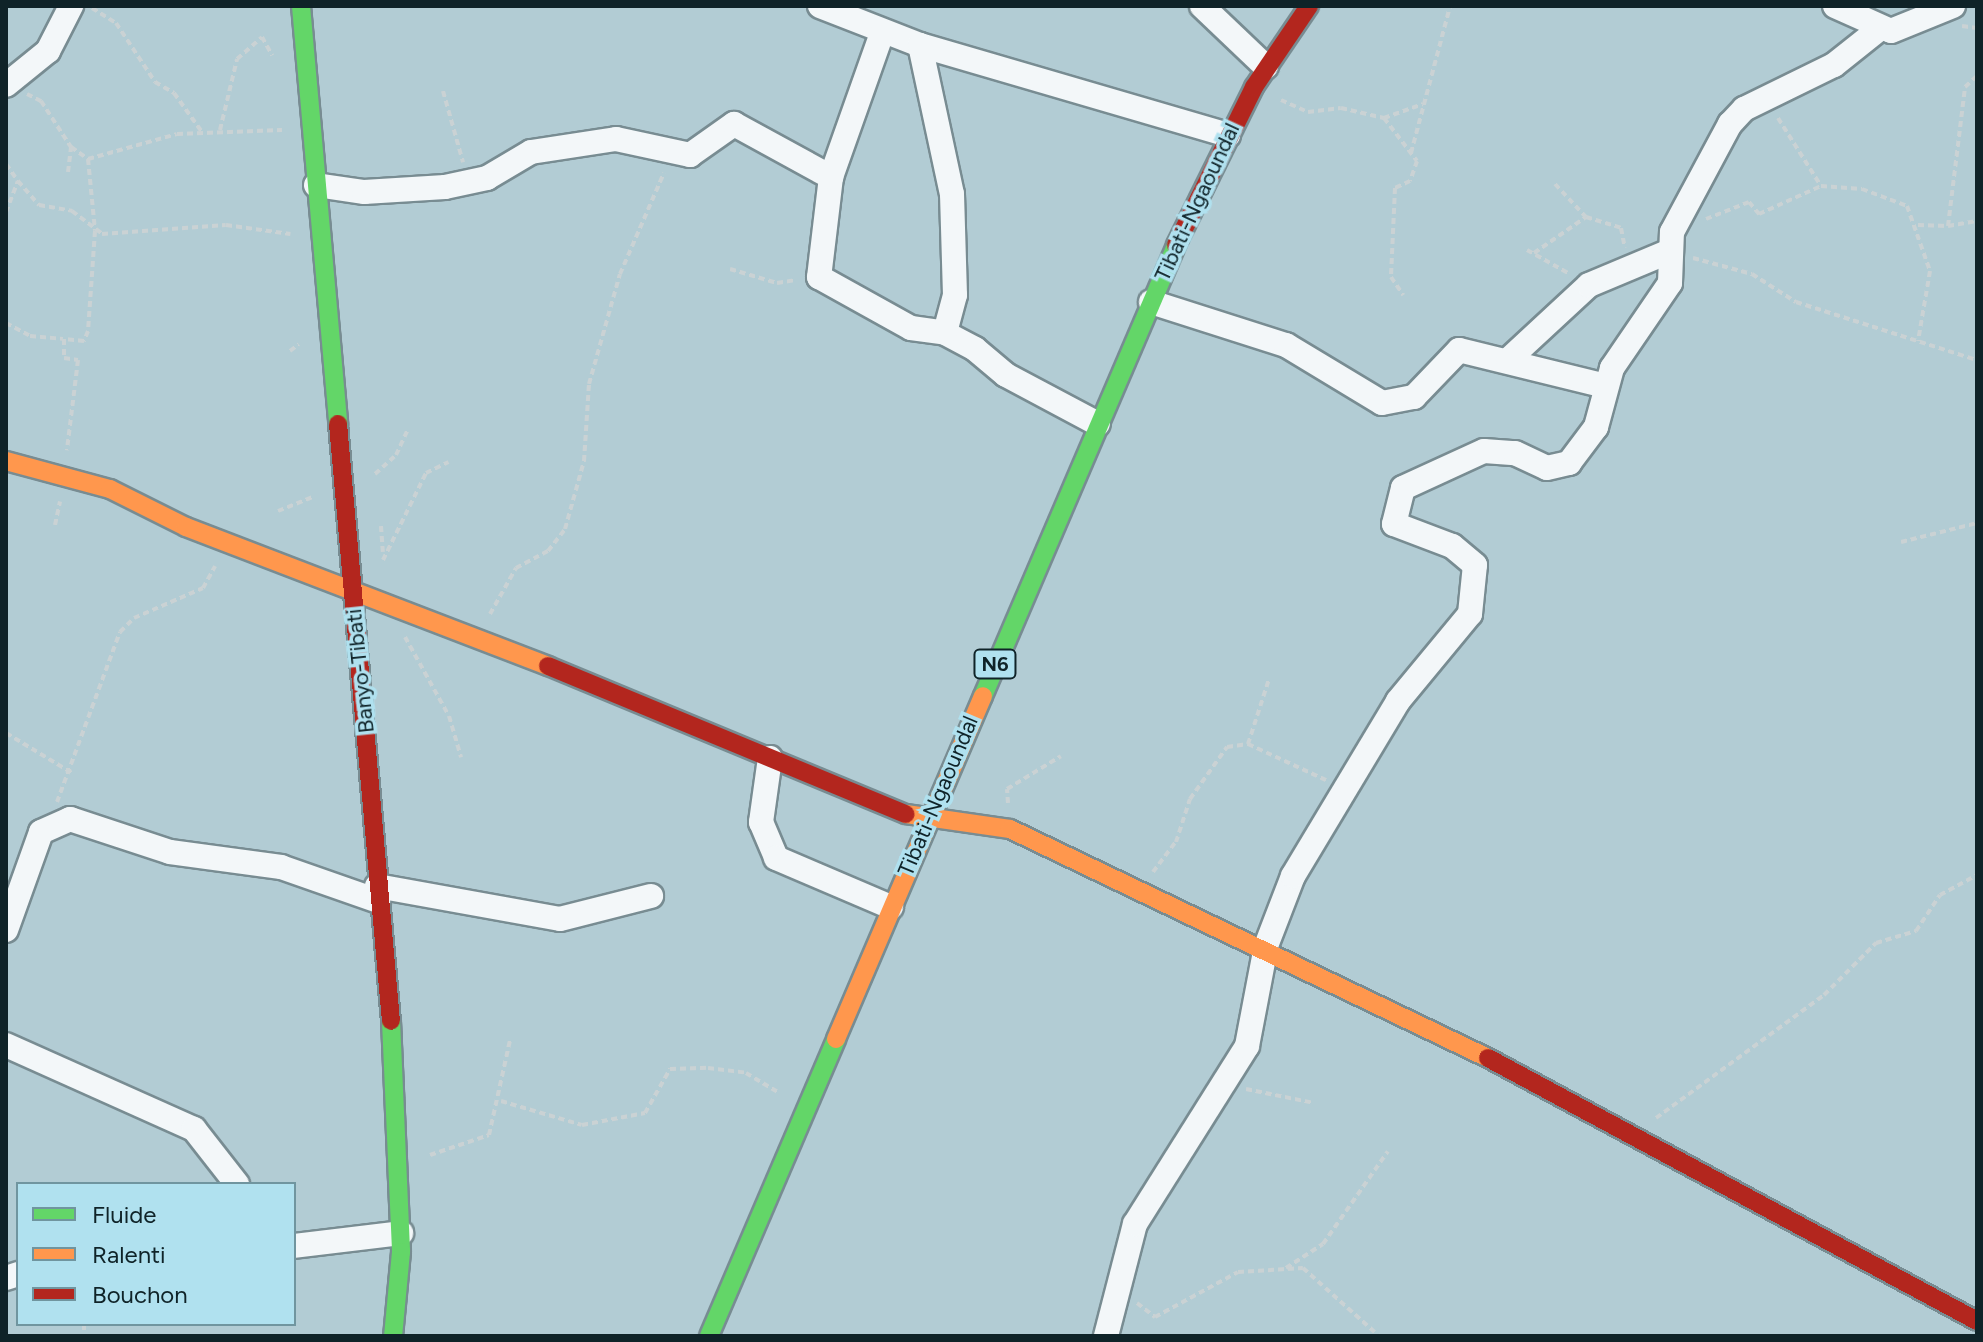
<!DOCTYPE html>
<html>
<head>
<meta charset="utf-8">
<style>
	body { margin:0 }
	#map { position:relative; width:1983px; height:1342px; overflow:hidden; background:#b2ccd4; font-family:Figtree,sans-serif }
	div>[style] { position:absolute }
	.path>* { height:4px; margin-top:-2px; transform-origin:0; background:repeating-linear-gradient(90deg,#cad2d4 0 6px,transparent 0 10px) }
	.roads { filter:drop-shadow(2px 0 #788c92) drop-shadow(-2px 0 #788c92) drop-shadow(0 2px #788c92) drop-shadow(0 -2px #788c92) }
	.street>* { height:24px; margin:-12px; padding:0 12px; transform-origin:12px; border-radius:12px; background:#f3f7f9 }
	.fast>* { height:18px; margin:-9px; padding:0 9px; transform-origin:9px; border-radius:9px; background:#63d668 }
	.slow>* { height:18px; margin:-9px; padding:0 9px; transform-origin:9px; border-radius:9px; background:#ff974d }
	.jam>* { height:18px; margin:-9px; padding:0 9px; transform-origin:9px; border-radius:9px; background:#b3261e }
	span { translate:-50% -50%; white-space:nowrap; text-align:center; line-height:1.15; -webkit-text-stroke:7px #b0e1ef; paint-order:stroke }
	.shield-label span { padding:2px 6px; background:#b0e1ef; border:2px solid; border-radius:6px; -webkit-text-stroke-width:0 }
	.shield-label { font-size:20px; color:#0f2328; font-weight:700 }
	.street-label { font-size:22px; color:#0f2328 }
	.frame { position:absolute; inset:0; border:8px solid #0f2328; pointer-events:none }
	.legend { position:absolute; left:16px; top:1182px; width:280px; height:144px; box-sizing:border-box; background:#b0e1ef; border:2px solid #70959f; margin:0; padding:10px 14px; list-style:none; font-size:24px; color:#0f2328 }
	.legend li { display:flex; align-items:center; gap:16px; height:40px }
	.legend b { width:40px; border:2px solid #70959f }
</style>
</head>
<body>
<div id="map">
	<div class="path">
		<i style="left:92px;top:8px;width:28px;rotate:32deg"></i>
		<i style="left:116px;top:23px;width:71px;rotate:56.5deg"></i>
		<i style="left:155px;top:82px;width:22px;rotate:30deg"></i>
		<i style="left:174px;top:93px;width:48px;rotate:54.3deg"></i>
		<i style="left:1962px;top:26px;width:15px;rotate:8deg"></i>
		<i style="left:443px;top:91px;width:74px;rotate:74.3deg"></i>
		<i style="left:27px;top:94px;width:16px;rotate:27deg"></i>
		<i style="left:41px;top:101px;width:55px;rotate:56.9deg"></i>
		<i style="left:71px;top:147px;width:21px;rotate:35deg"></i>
		<i style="left:88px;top:159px;width:72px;rotate:84.4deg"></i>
		<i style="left:95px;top:231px;width:100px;rotate:94deg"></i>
		<i style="left:88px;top:331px;width:11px;rotate:112deg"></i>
		<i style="left:84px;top:341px;width:20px;rotate:-174deg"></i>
		<i style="left:64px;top:339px;width:19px;rotate:90deg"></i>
		<i style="left:64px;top:358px;width:14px;rotate:8deg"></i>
		<i style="left:78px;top:360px;width:91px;rotate:97deg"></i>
		<i style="left:1281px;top:100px;width:30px;rotate:24deg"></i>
		<i style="left:1308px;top:112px;width:33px;rotate:-7deg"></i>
		<i style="left:1341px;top:108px;width:44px;rotate:13.1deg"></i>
		<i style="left:1384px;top:118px;width:54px;rotate:52.5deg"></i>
		<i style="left:1417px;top:161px;width:21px;rotate:109deg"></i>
		<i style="left:1410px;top:181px;width:17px;rotate:155deg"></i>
		<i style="left:1395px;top:188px;width:89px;rotate:92.6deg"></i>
		<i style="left:1391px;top:277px;width:22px;rotate:56deg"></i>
		<i style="left:1384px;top:118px;width:41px;rotate:-19.7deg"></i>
		<i style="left:1778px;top:118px;width:80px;rotate:57.7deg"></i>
		<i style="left:1821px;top:186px;width:41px;rotate:4.2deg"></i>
		<i style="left:1862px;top:189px;width:48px;rotate:20.7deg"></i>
		<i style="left:1907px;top:206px;width:69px;rotate:70.5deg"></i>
		<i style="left:1930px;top:271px;width:71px;rotate:99.7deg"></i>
		<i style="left:220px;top:130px;width:73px;rotate:-76.5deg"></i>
		<i style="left:237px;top:59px;width:33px;rotate:-41deg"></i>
		<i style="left:262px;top:37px;width:21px;rotate:61deg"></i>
		<i style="left:1411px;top:153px;width:152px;rotate:-75.1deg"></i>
		<i style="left:88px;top:159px;width:92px;rotate:-15.7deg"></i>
		<i style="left:177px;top:134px;width:105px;rotate:-2.2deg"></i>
		<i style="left:6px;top:164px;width:21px;rotate:55deg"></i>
		<i style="left:68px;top:172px;width:25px;rotate:-83deg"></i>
		<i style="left:1555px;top:184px;width:45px;rotate:46.8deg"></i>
		<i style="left:1586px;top:217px;width:37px;rotate:17deg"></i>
		<i style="left:1621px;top:228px;width:20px;rotate:79deg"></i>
		<i style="left:6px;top:212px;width:33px;rotate:-69deg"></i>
		<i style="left:18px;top:181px;width:32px;rotate:49deg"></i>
		<i style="left:39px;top:205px;width:34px;rotate:10deg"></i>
		<i style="left:72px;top:211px;width:38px;rotate:37deg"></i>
		<i style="left:102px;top:234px;width:124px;rotate:-4.2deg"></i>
		<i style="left:226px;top:225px;width:65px;rotate:8deg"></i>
		<i style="left:1706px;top:219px;width:46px;rotate:-21.6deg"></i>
		<i style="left:1749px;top:202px;width:16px;rotate:50deg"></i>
		<i style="left:1759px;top:214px;width:68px;rotate:-24.3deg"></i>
		<i style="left:1918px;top:225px;width:30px;rotate:2deg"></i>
		<i style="left:1948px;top:226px;width:140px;rotate:-83deg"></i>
		<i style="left:1965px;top:87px;width:16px;rotate:-43deg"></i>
		<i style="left:1948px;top:226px;width:29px;rotate:-10deg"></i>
		<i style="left:1527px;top:250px;width:49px;rotate:29.2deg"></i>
		<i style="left:1534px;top:253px;width:63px;rotate:-34.7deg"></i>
		<i style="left:1693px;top:258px;width:61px;rotate:15.2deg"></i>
		<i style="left:1752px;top:274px;width:52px;rotate:32.5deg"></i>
		<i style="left:1796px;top:302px;width:190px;rotate:17.8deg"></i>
		<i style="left:730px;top:269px;width:49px;rotate:16.6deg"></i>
		<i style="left:777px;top:283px;width:20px;rotate:-9deg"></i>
		<i style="left:6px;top:323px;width:27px;rotate:28deg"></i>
		<i style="left:30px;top:336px;width:33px;rotate:5deg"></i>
		<i style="left:290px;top:351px;width:11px;rotate:-38deg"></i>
		<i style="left:375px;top:474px;width:28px;rotate:-42deg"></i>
		<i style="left:396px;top:455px;width:29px;rotate:-65deg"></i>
		<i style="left:278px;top:511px;width:37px;rotate:-22deg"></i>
		<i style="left:55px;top:525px;width:24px;rotate:-78deg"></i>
		<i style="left:381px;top:526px;width:26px;rotate:86deg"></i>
		<i style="left:1901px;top:542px;width:78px;rotate:-14deg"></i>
		<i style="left:383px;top:560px;width:97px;rotate:-63.7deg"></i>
		<i style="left:426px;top:473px;width:25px;rotate:-26deg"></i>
		<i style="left:490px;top:614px;width:53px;rotate:-60.5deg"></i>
		<i style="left:516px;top:568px;width:36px;rotate:-28deg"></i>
		<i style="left:548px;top:551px;width:28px;rotate:-52deg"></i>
		<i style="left:565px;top:529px;width:71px;rotate:-74.4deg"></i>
		<i style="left:584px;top:461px;width:77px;rotate:-86.3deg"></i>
		<i style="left:589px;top:384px;width:114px;rotate:-74.3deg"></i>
		<i style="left:620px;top:274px;width:110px;rotate:-66.5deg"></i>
		<i style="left:405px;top:637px;width:90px;rotate:60.9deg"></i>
		<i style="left:449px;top:716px;width:43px;rotate:73.7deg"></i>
		<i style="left:6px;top:733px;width:77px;rotate:31.2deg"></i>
		<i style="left:1248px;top:744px;width:68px;rotate:-72.1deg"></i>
		<i style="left:57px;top:802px;width:181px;rotate:-69.7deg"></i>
		<i style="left:120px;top:632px;width:20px;rotate:-45deg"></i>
		<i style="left:134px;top:618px;width:75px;rotate:-23.5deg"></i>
		<i style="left:203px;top:588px;width:25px;rotate:-61deg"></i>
		<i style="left:1008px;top:803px;width:14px;rotate:-94deg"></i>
		<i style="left:1007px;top:789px;width:63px;rotate:-31.4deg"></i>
		<i style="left:1153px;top:872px;width:38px;rotate:-53deg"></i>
		<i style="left:1176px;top:842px;width:45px;rotate:-72deg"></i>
		<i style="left:1190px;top:799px;width:64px;rotate:-54.6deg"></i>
		<i style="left:1227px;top:747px;width:21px;rotate:-8deg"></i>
		<i style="left:1248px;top:744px;width:86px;rotate:24.8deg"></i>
		<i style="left:1246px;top:1089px;width:69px;rotate:11.6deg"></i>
		<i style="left:501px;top:1101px;width:84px;rotate:16.5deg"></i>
		<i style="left:582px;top:1125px;width:64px;rotate:-10.8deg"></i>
		<i style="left:645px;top:1113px;width:51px;rotate:-60.4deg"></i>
		<i style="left:670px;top:1069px;width:38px;rotate:-2deg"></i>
		<i style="left:708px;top:1068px;width:38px;rotate:7deg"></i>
		<i style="left:746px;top:1073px;width:39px;rotate:31deg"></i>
		<i style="left:1656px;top:1118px;width:208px;rotate:-36.2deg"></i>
		<i style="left:1824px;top:995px;width:74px;rotate:-45deg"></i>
		<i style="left:1876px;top:943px;width:42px;rotate:-16.7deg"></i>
		<i style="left:1916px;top:931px;width:43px;rotate:-56.3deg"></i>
		<i style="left:1940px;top:895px;width:42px;rotate:-28.4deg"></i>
		<i style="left:430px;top:1155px;width:62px;rotate:-18.7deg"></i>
		<i style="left:489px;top:1135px;width:97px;rotate:-77.5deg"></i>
		<i style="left:1286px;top:1268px;width:44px;rotate:-33deg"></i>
		<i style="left:1323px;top:1244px;width:113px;rotate:-55deg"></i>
		<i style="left:1137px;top:1303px;width:23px;rotate:38deg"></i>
		<i style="left:1155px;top:1317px;width:94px;rotate:-28.5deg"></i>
		<i style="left:1238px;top:1272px;width:65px;rotate:-3.5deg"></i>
		<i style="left:1303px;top:1268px;width:102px;rotate:41.8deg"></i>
		<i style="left:84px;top:1324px;width:12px;rotate:90deg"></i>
	</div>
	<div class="roads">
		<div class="street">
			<i style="left:820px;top:6px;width:107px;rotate:21.3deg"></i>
			<i style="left:920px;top:45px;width:321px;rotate:16.3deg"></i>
			<i style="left:1202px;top:6px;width:88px;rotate:43.6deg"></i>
			<i style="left:1835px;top:6px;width:61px;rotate:24.1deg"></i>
			<i style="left:1891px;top:31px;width:67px;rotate:-22deg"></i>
			<i style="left:882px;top:33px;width:153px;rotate:109.5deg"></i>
			<i style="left:831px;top:177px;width:101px;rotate:96.8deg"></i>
			<i style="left:819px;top:277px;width:105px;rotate:29deg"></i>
			<i style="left:911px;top:328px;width:34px;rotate:8deg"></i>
			<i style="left:945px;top:333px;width:34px;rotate:28deg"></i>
			<i style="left:975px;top:349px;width:40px;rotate:40deg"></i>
			<i style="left:1006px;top:375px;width:104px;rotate:28deg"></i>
			<i style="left:920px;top:45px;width:152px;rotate:77.9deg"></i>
			<i style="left:952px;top:194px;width:101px;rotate:88.3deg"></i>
			<i style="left:955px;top:295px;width:39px;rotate:105deg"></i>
			<i style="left:6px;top:85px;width:54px;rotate:-39deg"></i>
			<i style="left:48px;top:51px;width:51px;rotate:-62.9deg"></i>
			<i style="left:316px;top:185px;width:49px;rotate:8.3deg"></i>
			<i style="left:364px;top:192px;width:81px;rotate:-3.5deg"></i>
			<i style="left:445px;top:187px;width:43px;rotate:-12.1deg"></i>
			<i style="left:487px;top:178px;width:51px;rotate:-30.6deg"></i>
			<i style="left:531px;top:152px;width:86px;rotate:-8.7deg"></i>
			<i style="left:616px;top:139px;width:76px;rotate:12.2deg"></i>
			<i style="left:690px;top:155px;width:54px;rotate:-35.2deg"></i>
			<i style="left:734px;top:124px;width:111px;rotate:28.7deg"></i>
			<i style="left:1151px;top:302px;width:142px;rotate:17.7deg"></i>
			<i style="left:1286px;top:345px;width:112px;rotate:31.1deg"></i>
			<i style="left:1382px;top:403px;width:33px;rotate:-11deg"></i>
			<i style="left:1414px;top:397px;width:65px;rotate:-46.2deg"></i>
			<i style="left:1459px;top:350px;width:151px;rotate:13.8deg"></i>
			<i style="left:1508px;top:360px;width:110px;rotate:-42.8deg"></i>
			<i style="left:1589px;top:285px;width:86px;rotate:-22.7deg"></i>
			<i style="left:770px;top:758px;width:65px;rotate:98deg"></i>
			<i style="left:761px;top:822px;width:39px;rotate:67deg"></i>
			<i style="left:776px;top:858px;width:125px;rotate:23.1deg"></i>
			<i style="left:377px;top:886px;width:186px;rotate:10.2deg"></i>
			<i style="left:560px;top:919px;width:94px;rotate:-14.2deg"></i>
			<i style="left:6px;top:930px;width:104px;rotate:-70.3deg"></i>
			<i style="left:41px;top:832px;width:32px;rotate:-24deg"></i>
			<i style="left:70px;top:819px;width:105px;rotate:18.3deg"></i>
			<i style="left:170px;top:852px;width:112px;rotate:7.7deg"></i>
			<i style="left:281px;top:867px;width:103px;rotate:19.3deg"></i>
			<i style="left:6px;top:1045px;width:206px;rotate:24.1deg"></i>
			<i style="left:194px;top:1129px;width:70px;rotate:52deg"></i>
			<i style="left:294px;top:1246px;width:108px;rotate:-6.9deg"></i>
			<i style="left:6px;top:1278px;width:13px;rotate:-18deg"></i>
			<i style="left:1106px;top:1336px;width:116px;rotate:-75.5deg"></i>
			<i style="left:1135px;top:1224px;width:210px;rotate:-57.8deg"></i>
			<i style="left:1247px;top:1046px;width:102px;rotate:-79.2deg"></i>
			<i style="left:1266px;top:946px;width:75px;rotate:-68.9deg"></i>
			<i style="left:1293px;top:876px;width:204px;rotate:-59deg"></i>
			<i style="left:1398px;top:701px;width:113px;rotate:-50.4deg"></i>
			<i style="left:1470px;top:614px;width:49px;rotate:-84.2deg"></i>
			<i style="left:1475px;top:565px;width:30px;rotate:-140deg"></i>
			<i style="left:1452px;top:546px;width:62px;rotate:-159.2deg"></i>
			<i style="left:1394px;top:524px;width:37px;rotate:-76deg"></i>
			<i style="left:1403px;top:488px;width:89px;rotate:-24.6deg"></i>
			<i style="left:1484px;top:451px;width:31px;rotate:4deg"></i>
			<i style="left:1515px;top:453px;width:35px;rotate:25deg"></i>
			<i style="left:1547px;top:468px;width:23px;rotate:-13deg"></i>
			<i style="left:1569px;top:463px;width:45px;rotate:-53.1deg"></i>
			<i style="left:1596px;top:427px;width:61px;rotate:-74.8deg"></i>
			<i style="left:1612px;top:368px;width:103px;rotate:-55.7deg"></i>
			<i style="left:1670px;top:283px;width:51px;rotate:-87.8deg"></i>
			<i style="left:1672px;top:232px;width:123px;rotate:-61.8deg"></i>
			<i style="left:1730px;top:124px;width:21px;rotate:-47deg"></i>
			<i style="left:1744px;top:109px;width:100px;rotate:-26.1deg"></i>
			<i style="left:1834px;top:65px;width:56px;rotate:-38.5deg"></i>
		</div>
		<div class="fast">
			<i style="left:301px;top:6px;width:420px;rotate:84.9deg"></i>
			<i style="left:983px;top:696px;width:491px;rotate:-66.8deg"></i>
			<i style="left:391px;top:1021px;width:231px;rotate:87.5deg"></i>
			<i style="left:401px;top:1252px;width:84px;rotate:95.4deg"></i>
			<i style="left:709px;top:1336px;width:323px;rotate:-66.8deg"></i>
		</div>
		<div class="slow">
			<i style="left:6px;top:461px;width:108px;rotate:15.1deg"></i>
			<i style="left:110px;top:489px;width:85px;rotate:26.6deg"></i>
			<i style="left:186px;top:527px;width:388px;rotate:21deg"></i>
			<i style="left:906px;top:814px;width:105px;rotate:8.2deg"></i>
			<i style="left:1010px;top:829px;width:530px;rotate:25.6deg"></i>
			<i style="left:836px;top:1039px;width:373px;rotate:-66.8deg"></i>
		</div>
		<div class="jam">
			<i style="left:1176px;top:245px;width:176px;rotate:-63.7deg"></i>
			<i style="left:1254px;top:87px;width:98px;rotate:-55.8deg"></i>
			<i style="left:338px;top:424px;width:599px;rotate:84.93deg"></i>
			<i style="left:548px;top:666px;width:387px;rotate:22.5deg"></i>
			<i style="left:1488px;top:1058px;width:555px;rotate:28.27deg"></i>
		</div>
	</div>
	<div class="shield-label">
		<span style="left:995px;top:664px">N6</span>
	</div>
	<div class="street-label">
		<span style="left:1197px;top:202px;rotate:-65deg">Tibati-Ngaoundal</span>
		<span style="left:360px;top:671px;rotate:-96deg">Banyo-Tibati</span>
		<span style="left:938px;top:796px;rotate:-67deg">Tibati-Ngaoundal</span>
	</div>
	<div class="frame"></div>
	<ul class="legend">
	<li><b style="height:10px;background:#63d668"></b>Fluide</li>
	<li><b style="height:10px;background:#ff974d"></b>Ralenti</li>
	<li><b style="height:10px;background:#b3261e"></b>Bouchon</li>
	</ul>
</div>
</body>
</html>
